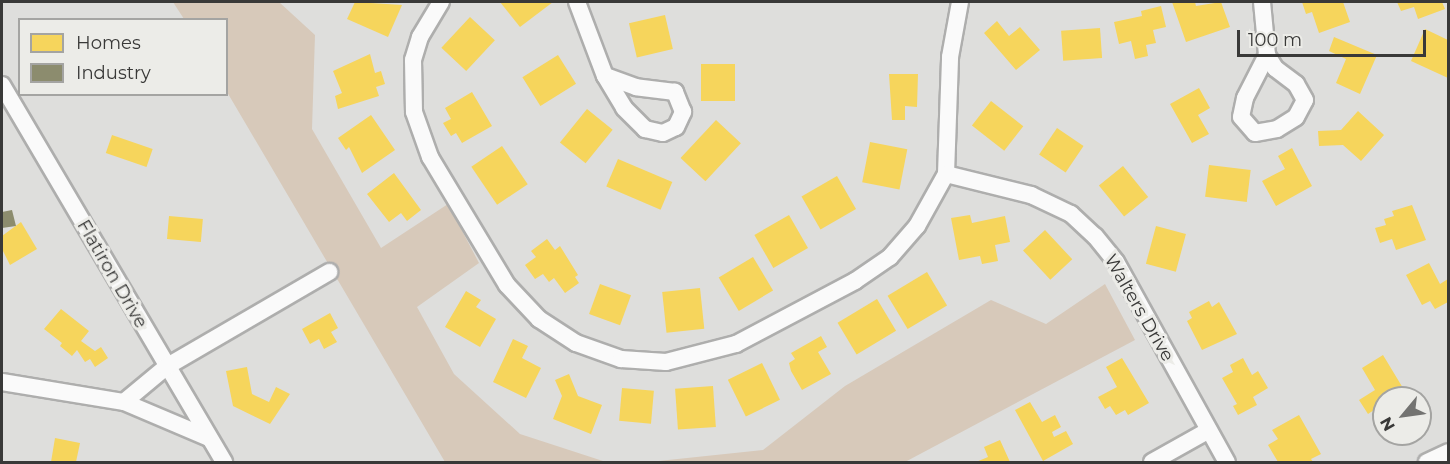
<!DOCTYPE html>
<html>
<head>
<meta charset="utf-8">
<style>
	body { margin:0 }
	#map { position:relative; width:1450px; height:464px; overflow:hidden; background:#dededc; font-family:Montserrat,sans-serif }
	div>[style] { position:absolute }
	.green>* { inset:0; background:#d7c9ba }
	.homes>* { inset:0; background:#f6d55c; transform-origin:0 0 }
	.industry>* { inset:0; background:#8c8c6e }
	.roads { filter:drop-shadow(2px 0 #aeaead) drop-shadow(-2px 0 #aeaead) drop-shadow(0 2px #aeaead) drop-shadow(0 -2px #aeaead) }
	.minor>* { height:16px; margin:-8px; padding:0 8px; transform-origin:8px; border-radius:8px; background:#fafafa }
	span { translate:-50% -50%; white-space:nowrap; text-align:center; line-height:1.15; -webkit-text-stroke:6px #ecece8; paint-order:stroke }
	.street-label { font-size:18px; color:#393938 }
	.frame { position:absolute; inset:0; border:3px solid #393938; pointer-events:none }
	.legend { position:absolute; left:18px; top:18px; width:210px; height:78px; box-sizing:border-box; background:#ecece8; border:2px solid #a4a4a2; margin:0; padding:8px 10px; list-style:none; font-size:18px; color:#393938 }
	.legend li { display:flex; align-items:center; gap:12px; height:30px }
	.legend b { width:30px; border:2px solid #a4a4a2 }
	.north { position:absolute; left:1372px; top:386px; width:60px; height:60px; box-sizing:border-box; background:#ecece8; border:2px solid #a4a4a2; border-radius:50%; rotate:241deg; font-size:16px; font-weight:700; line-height:24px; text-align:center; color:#393938 }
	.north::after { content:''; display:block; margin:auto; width:21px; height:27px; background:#737371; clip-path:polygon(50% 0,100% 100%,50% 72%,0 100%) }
	.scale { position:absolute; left:1237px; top:30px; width:189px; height:27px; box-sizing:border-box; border:3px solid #393938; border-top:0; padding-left:8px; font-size:18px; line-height:21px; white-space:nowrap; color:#393938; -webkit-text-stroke:4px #ecece8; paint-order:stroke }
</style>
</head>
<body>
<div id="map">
	<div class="green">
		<i style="clip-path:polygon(173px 2px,279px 2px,315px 35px,312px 129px,381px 248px,448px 204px,479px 263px,417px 307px,454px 374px,520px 434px,606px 462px,445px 462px,227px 92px,226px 20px,184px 19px)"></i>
		<i style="clip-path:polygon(1105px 284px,1135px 340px,905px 462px,649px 462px,763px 450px,845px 386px,991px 300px,1046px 324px)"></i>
	</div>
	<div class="homes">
		<i style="clip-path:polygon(355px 2px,402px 5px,388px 37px,347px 19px)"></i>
		<i style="clip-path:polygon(500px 2px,553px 2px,520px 27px)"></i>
		<i style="clip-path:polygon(1172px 2px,1195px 2px,1196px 6px,1221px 2px,1230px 27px,1186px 42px)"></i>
		<i style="clip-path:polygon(1302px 2px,1343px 2px,1350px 22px,1319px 33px,1312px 12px,1306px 14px)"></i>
		<i style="clip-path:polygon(1397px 2px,1442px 2px,1445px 9px,1418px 19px,1414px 7px,1401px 11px)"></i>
		<i style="clip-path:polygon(1161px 6px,1166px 27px,1153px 30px,1156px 43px,1146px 45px,1148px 56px,1135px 59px,1131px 41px,1119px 44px,1114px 22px,1142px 16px,1141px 11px)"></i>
		<i style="left:665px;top:15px;width:35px;height:37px;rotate:77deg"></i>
		<i style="left:470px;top:17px;width:34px;height:42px;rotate:43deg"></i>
		<i style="clip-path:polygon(997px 21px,1009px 36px,1020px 27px,1040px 50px,1016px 70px,984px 33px)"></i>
		<i style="left:1100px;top:28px;width:30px;height:39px;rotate:86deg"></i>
		<i style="clip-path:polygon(1425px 29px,1448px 40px,1448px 78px,1411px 61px)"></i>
		<i style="clip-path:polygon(1334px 37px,1377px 55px,1360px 94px,1336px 83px,1346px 59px,1329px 51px)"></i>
		<i style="clip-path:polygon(370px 54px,375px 73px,381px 71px,385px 84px,376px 87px,379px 96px,338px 109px,335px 96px,342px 93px,333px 71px)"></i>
		<i style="left:558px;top:55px;width:34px;height:42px;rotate:58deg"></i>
		<i style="left:701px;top:64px;width:34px;height:37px"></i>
		<i style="clip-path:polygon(889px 74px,918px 74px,917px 107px,905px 106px,905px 120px,892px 120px)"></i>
		<i style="clip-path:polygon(1199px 88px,1210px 108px,1198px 115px,1209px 134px,1192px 143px,1170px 104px)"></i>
		<i style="clip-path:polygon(472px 92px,492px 126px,462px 143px,456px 133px,451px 136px,443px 123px,451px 119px,445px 108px)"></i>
		<i style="left:991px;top:101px;width:41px;height:31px;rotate:38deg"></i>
		<i style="left:587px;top:109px;width:33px;height:43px;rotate:39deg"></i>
		<i style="clip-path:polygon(1358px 111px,1384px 135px,1361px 161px,1343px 145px,1319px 146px,1318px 131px,1341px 130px)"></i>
		<i style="clip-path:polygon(371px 115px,395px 150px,362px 173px,349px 147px,346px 150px,338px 138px)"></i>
		<i style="left:716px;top:120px;width:34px;height:52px;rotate:43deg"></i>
		<i style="left:1057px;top:128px;width:32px;height:32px;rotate:34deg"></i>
		<i style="left:112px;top:135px;width:43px;height:19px;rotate:19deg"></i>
		<i style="left:870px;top:142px;width:38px;height:41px;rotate:11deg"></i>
		<i style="left:502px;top:146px;width:46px;height:37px;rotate:56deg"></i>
		<i style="clip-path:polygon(1292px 148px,1312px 186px,1276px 206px,1262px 181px,1285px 169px,1278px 156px)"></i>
		<i style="left:618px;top:159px;width:59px;height:30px;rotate:23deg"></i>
		<i style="left:1209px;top:165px;width:42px;height:32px;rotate:7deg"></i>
		<i style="left:1123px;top:166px;width:40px;height:31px;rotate:51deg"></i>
		<i style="clip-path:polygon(394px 173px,421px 210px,407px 221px,401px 213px,389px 222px,367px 194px)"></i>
		<i style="left:837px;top:176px;width:38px;height:41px;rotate:60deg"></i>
		<i style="clip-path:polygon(1412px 205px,1426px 240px,1396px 250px,1392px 239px,1380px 243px,1375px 228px,1386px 225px,1384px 219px,1394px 216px,1392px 211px)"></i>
		<i style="left:789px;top:215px;width:38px;height:40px;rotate:60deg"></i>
		<i style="clip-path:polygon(970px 215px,972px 223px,1005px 216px,1010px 242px,995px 245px,998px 261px,982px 264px,980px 256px,959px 260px,951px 218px)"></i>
		<i style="left:169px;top:216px;width:34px;height:23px;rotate:5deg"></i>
		<i style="clip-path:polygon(21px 222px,37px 249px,10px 265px,2px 249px,2px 236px)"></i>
		<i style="left:1156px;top:226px;width:31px;height:39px;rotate:15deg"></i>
		<i style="left:1045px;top:230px;width:40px;height:30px;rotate:47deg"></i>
		<i style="clip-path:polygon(547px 239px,555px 250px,560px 246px,578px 275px,575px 277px,579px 283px,565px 293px,554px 278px,549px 282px,543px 274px,535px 279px,525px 265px,536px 257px,531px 251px)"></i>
		<i style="left:753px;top:257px;width:39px;height:40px;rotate:59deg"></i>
		<i style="clip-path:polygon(1429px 263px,1440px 284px,1448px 279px,1448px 302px,1435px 309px,1430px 301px,1422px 305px,1406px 275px)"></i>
		<i style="left:927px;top:272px;width:39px;height:46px;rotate:59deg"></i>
		<i style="left:600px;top:284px;width:33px;height:32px;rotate:20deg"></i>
		<i style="left:700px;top:288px;width:41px;height:38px;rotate:84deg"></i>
		<i style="clip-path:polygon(466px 291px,481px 300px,476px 307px,496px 319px,480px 347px,445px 327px)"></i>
		<i style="left:877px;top:299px;width:37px;height:46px;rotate:59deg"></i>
		<i style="clip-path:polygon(1209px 301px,1212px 307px,1219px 302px,1237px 334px,1202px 350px,1187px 321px,1192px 318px,1189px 312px)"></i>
		<i style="clip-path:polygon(61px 309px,89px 331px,81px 341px,95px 351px,101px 347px,108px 358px,95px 367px,90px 359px,85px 362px,77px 350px,72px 356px,60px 346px,62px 343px,44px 329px)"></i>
		<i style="clip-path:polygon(330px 313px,338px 328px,331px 332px,337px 342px,324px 349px,319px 339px,310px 344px,302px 329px)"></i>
		<i style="clip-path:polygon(821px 336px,827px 347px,818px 352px,831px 374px,802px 390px,791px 371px,789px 363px,795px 359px,791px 353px)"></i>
		<i style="clip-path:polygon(513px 339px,528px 346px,522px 358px,541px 368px,526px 398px,493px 382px)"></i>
		<i style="clip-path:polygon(1383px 355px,1409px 398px,1384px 398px,1384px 415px,1379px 419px,1374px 410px,1368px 414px,1359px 400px,1375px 390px,1362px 368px)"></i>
		<i style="clip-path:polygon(1122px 358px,1149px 403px,1128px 415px,1125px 410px,1116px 415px,1110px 406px,1105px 409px,1098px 397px,1117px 387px,1106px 367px)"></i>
		<i style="clip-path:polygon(1243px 358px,1252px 375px,1258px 371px,1268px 388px,1253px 397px,1257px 405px,1238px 415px,1233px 406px,1237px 404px,1222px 378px,1233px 372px,1230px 365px)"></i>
		<i style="left:762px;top:363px;width:41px;height:38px;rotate:64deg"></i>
		<i style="clip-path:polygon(247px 367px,252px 394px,269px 402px,276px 387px,290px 394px,270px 424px,233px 406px,226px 371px)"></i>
		<i style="clip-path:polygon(569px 374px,578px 396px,602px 405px,591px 434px,553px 419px,562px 396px,555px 380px)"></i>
		<i style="left:713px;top:386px;width:41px;height:38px;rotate:86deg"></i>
		<i style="left:622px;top:388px;width:32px;height:33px;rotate:5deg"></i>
		<i style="clip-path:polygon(1030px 402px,1042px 422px,1055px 415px,1061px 427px,1052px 432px,1054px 437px,1066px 431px,1073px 444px,1043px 461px,1015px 410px)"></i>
		<i style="clip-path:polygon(1299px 415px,1321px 454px,1311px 459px,1313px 462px,1278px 462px,1268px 445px,1278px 439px,1272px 430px)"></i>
		<i style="clip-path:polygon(55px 438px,80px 443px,76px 462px,51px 462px)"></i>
		<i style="clip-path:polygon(1000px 440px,1010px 462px,976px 462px,988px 457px,984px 447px)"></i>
	</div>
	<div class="industry">
		<i style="clip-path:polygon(12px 210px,16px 226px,2px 228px,2px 212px)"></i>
	</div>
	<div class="roads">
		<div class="minor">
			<i style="left:441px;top:2px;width:41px;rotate:121deg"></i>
			<i style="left:420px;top:37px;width:24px;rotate:107deg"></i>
			<i style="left:413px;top:60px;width:52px;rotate:88.9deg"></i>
			<i style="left:414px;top:112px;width:48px;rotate:70.4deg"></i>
			<i style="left:430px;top:157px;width:149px;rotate:59deg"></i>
			<i style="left:507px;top:285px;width:47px;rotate:46.7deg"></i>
			<i style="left:539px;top:319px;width:44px;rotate:33deg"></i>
			<i style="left:576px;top:343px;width:48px;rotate:19.6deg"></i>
			<i style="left:621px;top:359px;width:45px;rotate:3.8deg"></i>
			<i style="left:666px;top:362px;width:72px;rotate:-14.4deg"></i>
			<i style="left:736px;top:344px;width:135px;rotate:-27.9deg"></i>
			<i style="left:855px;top:281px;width:42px;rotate:-34.4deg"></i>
			<i style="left:890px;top:257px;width:41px;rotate:-48.9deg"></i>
			<i style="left:917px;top:226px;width:60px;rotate:-60.9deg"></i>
			<i style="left:946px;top:174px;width:117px;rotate:-88deg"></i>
			<i style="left:950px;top:57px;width:56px;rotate:-79.7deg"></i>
			<i style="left:577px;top:2px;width:79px;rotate:69.3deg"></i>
			<i style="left:605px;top:76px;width:37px;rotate:59deg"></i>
			<i style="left:624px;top:108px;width:30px;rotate:45deg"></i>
			<i style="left:645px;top:129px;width:18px;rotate:13deg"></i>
			<i style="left:663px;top:133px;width:14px;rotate:-25deg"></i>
			<i style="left:676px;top:127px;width:17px;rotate:-65deg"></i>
			<i style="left:683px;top:112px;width:22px;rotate:-112deg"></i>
			<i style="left:675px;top:92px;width:39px;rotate:-173deg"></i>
			<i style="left:636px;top:87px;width:33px;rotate:-160deg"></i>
			<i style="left:1262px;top:2px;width:53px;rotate:84.6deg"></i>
			<i style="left:1267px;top:55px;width:48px;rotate:117.1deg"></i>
			<i style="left:1245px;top:98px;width:19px;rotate:102deg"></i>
			<i style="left:1241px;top:117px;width:21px;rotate:49deg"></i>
			<i style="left:1255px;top:133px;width:22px;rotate:-10deg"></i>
			<i style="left:1277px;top:129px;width:22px;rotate:-32deg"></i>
			<i style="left:1296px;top:117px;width:19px;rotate:-62deg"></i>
			<i style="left:1305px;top:100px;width:18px;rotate:-119deg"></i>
			<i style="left:1296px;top:84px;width:26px;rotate:-143deg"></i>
			<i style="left:1275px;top:68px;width:15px;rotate:-122deg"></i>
			<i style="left:2px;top:85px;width:438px;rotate:59.5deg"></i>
			<i style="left:946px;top:174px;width:88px;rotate:13.9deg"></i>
			<i style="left:1031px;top:195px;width:44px;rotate:25.4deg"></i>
			<i style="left:1071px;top:214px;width:33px;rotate:43deg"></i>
			<i style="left:1095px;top:236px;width:33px;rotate:51deg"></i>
			<i style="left:1116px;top:262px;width:229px;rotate:61deg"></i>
			<i style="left:2px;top:382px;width:124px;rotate:9.3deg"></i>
			<i style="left:124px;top:402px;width:92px;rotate:23deg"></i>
			<i style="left:124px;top:402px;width:55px;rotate:-39.8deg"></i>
			<i style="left:166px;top:367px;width:189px;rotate:-30.2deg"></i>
			<i style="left:1152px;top:462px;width:65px;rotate:-29.3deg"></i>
			<i style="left:1427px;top:462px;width:23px;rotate:-25deg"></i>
		</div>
	</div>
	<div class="street-label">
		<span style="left:112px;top:274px;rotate:60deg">Flatiron Drive</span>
		<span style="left:1139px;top:308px;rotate:60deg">Walters Drive</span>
	</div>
	<div class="frame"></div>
	<ul class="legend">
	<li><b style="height:16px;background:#f6d55c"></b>Homes</li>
	<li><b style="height:16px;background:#8c8c6e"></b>Industry</li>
	</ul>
	<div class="north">N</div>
	<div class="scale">100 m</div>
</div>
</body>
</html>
